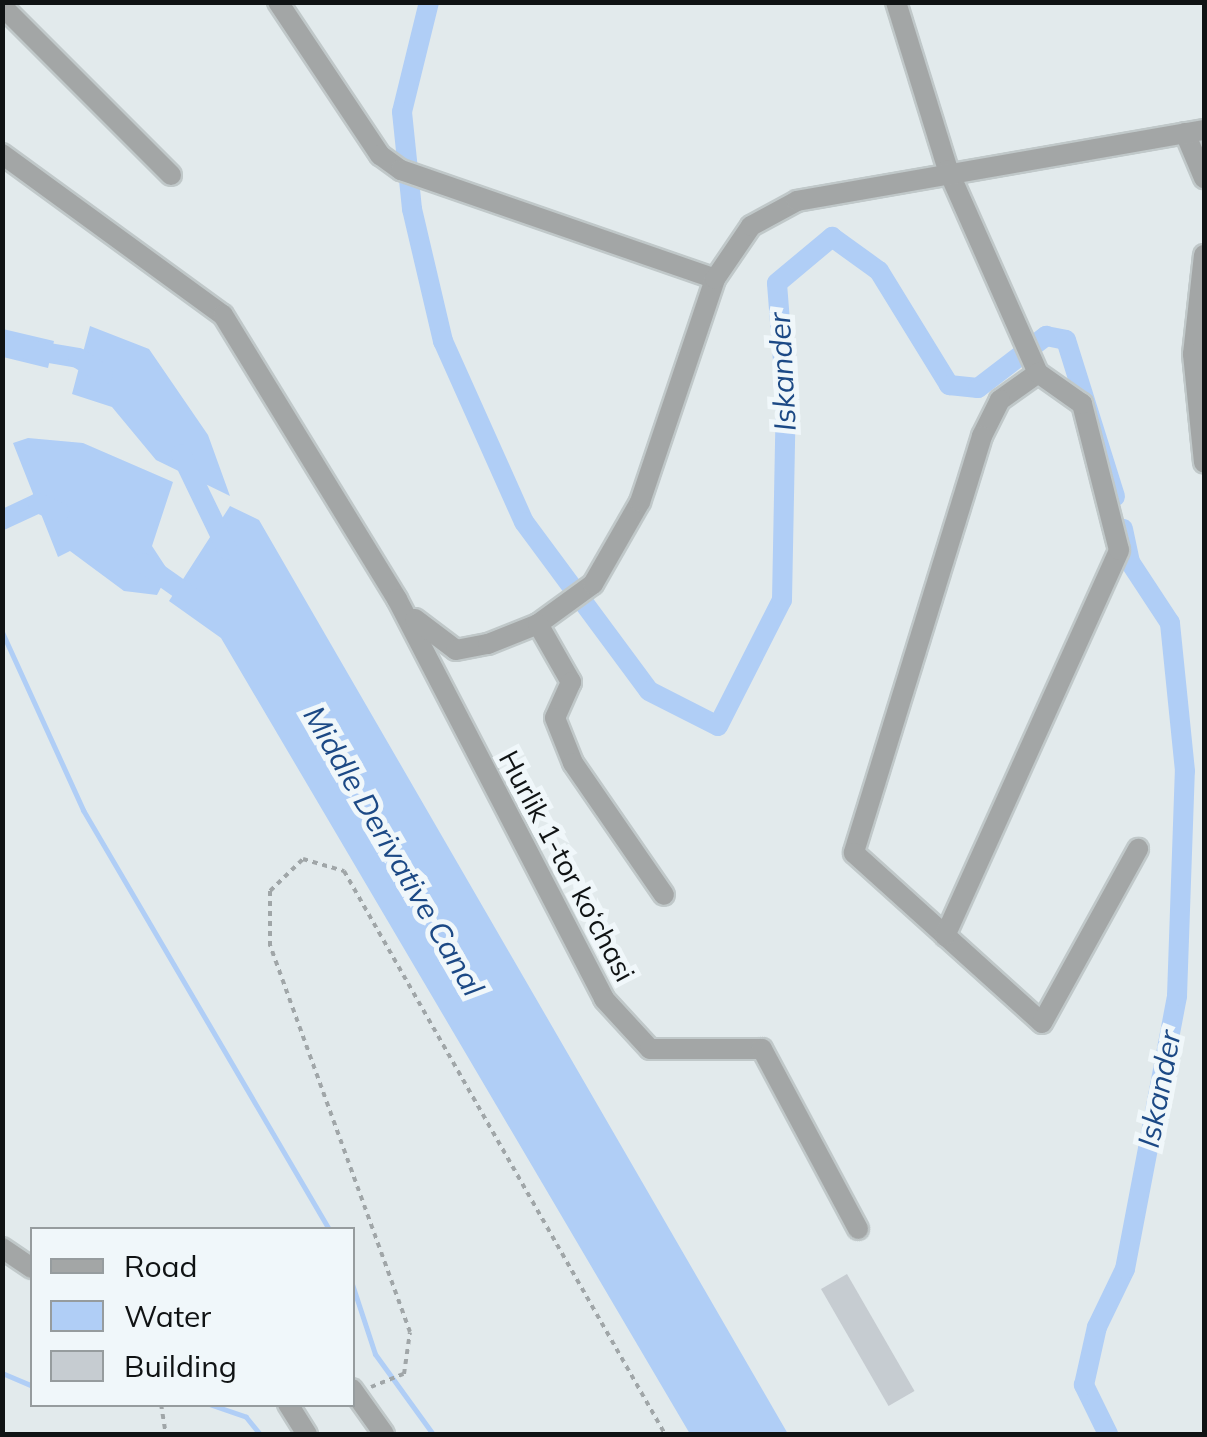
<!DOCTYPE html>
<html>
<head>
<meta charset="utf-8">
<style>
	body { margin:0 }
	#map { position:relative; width:1207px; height:1437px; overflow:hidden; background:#e2eaec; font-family:Mulish,sans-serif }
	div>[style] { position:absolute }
	.water>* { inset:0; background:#b0cef6 }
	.stream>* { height:5px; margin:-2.5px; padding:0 2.5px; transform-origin:2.5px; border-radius:2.5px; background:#b0cef6 }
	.canal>* { height:20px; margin:-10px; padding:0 10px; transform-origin:10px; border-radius:10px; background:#b0cef6 }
	.building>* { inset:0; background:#c6ccd1; transform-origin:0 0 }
	.path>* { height:4px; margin-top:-2px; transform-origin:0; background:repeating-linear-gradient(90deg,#a0a6a8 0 5px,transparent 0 10px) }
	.roads { filter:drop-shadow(2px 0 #c0c8c9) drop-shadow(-2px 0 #c0c8c9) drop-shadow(0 2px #c0c8c9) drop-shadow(0 -2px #c0c8c9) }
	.minor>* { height:20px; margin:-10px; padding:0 10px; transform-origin:10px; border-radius:10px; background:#a3a6a6 }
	span { translate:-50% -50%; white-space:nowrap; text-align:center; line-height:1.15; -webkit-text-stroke:10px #f0f7fa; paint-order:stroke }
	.street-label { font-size:28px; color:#101314 }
	.water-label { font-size:30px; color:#1c4985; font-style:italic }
	.frame { position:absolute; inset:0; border:5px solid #101314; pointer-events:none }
	.legend { position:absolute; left:30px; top:1227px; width:325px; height:180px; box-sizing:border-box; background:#f0f7fa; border:2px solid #969c9e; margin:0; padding:12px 18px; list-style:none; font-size:30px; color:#101314 }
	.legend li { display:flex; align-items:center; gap:20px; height:50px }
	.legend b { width:50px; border:2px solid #969c9e }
</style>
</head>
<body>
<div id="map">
	<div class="water">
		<i style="clip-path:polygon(90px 326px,149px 349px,208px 435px,230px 496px,156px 460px,112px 407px,72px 394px)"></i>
		<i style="clip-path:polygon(3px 329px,54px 341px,48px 368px,3px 357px)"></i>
		<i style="clip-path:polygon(28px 438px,83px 443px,173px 482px,152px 546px,169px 572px,157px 595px,124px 591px,70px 551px,58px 557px,13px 443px)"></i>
		<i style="clip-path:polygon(230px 506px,259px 520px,788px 1434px,690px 1434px,221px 638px,169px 601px)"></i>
	</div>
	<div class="stream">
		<i style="left:2px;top:632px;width:196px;rotate:65.5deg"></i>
		<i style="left:83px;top:810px;width:487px;rotate:59.6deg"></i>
		<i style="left:352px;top:1284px;width:74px;rotate:71.8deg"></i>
		<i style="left:375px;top:1354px;width:99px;rotate:54.1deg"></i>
		<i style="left:2px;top:1373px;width:33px;rotate:23deg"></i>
		<i style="left:69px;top:1404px;width:78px"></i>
		<i style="left:209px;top:1404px;width:39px;rotate:19deg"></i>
		<i style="left:246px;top:1417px;width:22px;rotate:51deg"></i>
	</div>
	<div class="canal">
		<i style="left:429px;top:2px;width:113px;rotate:103.8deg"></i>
		<i style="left:402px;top:112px;width:98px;rotate:84.1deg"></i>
		<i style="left:412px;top:209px;width:136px;rotate:76.8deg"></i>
		<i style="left:443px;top:341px;width:198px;rotate:65.9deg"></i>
		<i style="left:524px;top:522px;width:210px;rotate:53.5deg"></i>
		<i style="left:649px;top:691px;width:77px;rotate:26.9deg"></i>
		<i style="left:718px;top:726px;width:141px;rotate:-63.1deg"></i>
		<i style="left:782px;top:600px;width:202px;rotate:-88.9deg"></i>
		<i style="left:786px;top:398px;width:115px;rotate:-94.5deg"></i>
		<i style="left:777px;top:283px;width:72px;rotate:-39.9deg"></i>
		<i style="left:832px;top:237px;width:58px;rotate:35.9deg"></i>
		<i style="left:879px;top:271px;width:134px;rotate:58.4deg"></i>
		<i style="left:949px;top:385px;width:29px;rotate:6deg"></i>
		<i style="left:978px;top:388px;width:86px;rotate:-37.4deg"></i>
		<i style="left:1046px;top:336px;width:20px;rotate:11deg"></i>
		<i style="left:1066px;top:340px;width:164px;rotate:72.6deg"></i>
		<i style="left:2px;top:345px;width:77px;rotate:9.7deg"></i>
		<i style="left:78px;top:358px;width:30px;rotate:33deg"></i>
		<i style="left:181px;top:454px;width:106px;rotate:64.2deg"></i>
		<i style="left:2px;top:520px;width:40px;rotate:-25deg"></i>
		<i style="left:38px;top:503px;width:23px;rotate:23deg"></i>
		<i style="left:143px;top:563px;width:66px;rotate:35.1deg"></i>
		<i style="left:1108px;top:1434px;width:55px;rotate:-116.1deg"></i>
		<i style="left:1084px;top:1385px;width:59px;rotate:-77.4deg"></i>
		<i style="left:1097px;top:1327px;width:64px;rotate:-64.2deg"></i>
		<i style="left:1125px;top:1269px;width:278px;rotate:-79.2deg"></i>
		<i style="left:1177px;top:996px;width:225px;rotate:-88deg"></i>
		<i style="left:1185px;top:771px;width:149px;rotate:-95.8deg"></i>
		<i style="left:1170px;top:623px;width:73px;rotate:-123.3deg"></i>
		<i style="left:1130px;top:562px;width:34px;rotate:-102deg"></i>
	</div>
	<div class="building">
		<i style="left:847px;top:1274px;width:135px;height:30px;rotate:60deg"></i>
	</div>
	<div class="path">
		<i style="left:371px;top:1387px;width:35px;rotate:-22deg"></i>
		<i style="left:404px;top:1374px;width:42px;rotate:-81.9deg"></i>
		<i style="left:410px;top:1332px;width:411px;rotate:-109.9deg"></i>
		<i style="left:270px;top:946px;width:55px;rotate:-90deg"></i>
		<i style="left:270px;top:891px;width:46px;rotate:-44.1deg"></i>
		<i style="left:303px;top:859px;width:43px;rotate:16.3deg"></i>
		<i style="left:344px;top:871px;width:648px;rotate:60.31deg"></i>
		<i style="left:161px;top:1404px;width:26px;rotate:81deg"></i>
	</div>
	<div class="roads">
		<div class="minor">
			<i style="left:278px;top:2px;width:184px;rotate:56.3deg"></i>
			<i style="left:380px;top:155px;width:26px;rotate:36deg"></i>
			<i style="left:401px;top:170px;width:332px;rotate:19.1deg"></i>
			<i style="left:896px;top:2px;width:176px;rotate:72.8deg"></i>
			<i style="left:948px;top:170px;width:222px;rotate:66.1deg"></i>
			<i style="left:1038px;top:373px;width:47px;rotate:144.6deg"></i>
			<i style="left:1000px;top:400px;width:40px;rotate:116.6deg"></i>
			<i style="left:982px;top:436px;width:436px;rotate:107.1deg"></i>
			<i style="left:854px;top:853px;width:253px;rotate:42.1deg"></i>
			<i style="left:1042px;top:1023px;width:199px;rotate:-61.1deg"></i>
			<i style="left:2px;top:6px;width:239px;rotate:45deg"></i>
			<i style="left:1185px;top:133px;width:49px;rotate:67.1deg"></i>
			<i style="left:2px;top:154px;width:273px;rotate:36.1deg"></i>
			<i style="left:223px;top:315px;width:333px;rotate:58.5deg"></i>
			<i style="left:397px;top:599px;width:450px;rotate:62.6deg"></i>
			<i style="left:604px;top:999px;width:68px;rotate:47.4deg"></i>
			<i style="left:650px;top:1049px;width:112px"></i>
			<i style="left:762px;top:1049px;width:204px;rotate:61.9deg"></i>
			<i style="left:1204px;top:255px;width:100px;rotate:96.3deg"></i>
			<i style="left:1193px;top:354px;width:109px;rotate:84.2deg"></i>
			<i style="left:415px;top:619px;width:51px;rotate:37.1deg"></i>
			<i style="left:456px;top:650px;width:33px;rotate:-11deg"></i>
			<i style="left:488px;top:644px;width:54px;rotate:-21.8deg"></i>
			<i style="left:538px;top:624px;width:68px;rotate:-36deg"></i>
			<i style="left:593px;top:584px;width:95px;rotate:-60.2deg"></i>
			<i style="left:640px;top:502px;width:235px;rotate:-71.4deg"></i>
			<i style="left:715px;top:279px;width:64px;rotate:-55.8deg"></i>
			<i style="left:751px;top:226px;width:52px;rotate:-28.5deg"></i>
			<i style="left:797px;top:201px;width:413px;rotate:-9.9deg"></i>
			<i style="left:538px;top:624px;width:67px;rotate:60.4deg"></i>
			<i style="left:571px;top:682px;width:39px;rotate:114deg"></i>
			<i style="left:555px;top:718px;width:48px;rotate:68.2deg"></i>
			<i style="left:573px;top:763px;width:160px;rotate:55.4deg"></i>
			<i style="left:945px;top:936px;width:423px;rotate:-65.7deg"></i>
			<i style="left:1119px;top:550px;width:151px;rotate:-104.2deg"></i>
			<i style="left:1082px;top:404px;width:54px;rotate:-144.8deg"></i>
			<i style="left:2px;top:1248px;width:36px;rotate:34deg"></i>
			<i style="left:352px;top:1389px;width:55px;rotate:54.6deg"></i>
			<i style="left:288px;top:1404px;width:36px;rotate:58deg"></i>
		</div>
	</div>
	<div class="street-label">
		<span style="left:567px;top:866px;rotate:62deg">Hurlik 1-tor ko‘chasi</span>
	</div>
	<div class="water-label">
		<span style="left:782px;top:372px;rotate:-93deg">Iskander</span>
		<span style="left:394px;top:851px;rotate:60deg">Middle Derivative Canal</span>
		<span style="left:1159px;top:1089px;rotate:-79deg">Iskander</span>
	</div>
	<div class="frame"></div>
	<ul class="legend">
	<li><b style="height:12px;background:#a3a6a6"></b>Road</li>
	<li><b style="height:28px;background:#b0cef6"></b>Water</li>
	<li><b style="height:28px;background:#c6ccd1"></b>Building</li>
	</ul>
</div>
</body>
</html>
